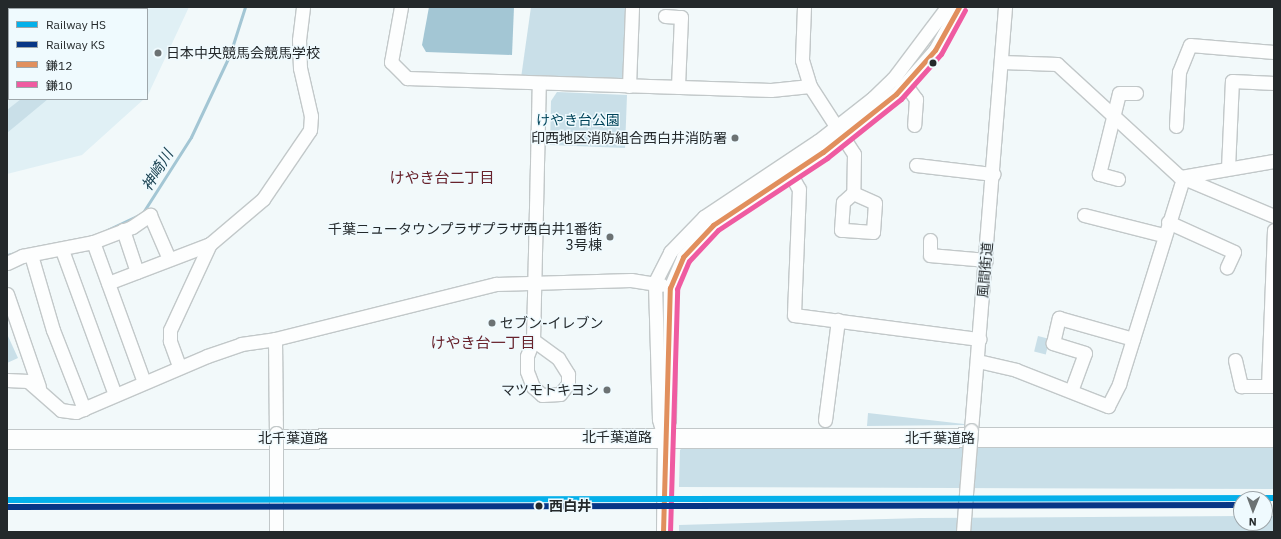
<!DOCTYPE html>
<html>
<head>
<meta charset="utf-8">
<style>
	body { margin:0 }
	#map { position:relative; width:1281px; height:539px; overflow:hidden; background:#f2f9fa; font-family:"IBM Plex Sans","Noto Sans JP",sans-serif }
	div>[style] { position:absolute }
	.built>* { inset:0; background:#e0f0f5 }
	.green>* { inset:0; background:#c9dfe8; transform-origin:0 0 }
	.water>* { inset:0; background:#a3c6d4 }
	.stream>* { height:3px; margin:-1.5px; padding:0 1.5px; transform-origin:1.5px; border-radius:1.5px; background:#a3c6d4 }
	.roads { filter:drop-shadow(1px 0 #c2c8c9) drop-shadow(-1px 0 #c2c8c9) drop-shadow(0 1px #c2c8c9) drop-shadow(0 -1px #c2c8c9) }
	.minor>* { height:13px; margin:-6.5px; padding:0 6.5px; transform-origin:6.5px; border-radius:6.5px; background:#fdfefe }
	.highway>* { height:19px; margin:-9.5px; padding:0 9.5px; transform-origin:9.5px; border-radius:9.5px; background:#fdfefe }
	.bridges { filter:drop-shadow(1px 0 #c2c8c9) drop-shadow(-1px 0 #c2c8c9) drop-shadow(0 1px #c2c8c9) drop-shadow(0 -1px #c2c8c9) }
	.minor-bridge>* { height:13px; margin:-6.5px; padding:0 6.5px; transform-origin:6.5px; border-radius:6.5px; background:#fdfefe }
	.bus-1>* { height:5px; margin:-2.5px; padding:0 2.5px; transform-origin:2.5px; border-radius:2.5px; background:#e18f5d }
	.bus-2>* { height:5px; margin:-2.5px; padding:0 2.5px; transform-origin:2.5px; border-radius:2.5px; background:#ef5ba1 }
	.rail-1>* { height:6px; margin:-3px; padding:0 3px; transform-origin:3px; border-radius:3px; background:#04b0ea }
	.rail-2>* { height:6px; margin:-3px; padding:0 3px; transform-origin:3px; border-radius:3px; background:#073686 }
	.dots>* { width:11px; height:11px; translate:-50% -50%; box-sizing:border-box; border:2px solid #effafe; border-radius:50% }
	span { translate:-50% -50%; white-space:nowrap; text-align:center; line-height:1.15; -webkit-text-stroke:3px #effafe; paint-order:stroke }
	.poi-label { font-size:14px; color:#24292b }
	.left { translate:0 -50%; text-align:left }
	.right { translate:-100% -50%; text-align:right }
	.park-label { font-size:14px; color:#00445a }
	.street-label { font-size:14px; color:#24292b }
	.stop-label { font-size:14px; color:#24292b; font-weight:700 }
	.water-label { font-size:15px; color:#153e4e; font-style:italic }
	.neighbourhood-label { font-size:15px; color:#68222b }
	.frame { position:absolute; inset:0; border:8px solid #24292b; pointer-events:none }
	.legend { position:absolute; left:8px; top:8px; width:140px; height:92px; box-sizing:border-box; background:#effafe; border:1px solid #9ea6aa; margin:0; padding:5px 7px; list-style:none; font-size:12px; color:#24292b }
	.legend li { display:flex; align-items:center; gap:8px; height:20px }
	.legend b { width:20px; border:1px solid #9ea6aa }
	.north { position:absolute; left:1233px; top:491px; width:40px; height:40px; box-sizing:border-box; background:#effafe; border:1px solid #9ea6aa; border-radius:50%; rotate:181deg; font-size:11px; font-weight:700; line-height:16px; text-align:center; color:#24292b }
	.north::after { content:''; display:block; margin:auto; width:14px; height:18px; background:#6c7273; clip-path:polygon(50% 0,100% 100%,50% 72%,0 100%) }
</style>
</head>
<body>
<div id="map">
	<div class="built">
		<i style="clip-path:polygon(7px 7px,189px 7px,147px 97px,147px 9px,9px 9px,9px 99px,144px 99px,82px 155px,7px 174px)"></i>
	</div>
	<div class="green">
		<i style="clip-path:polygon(531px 7px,628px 7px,626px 77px,620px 81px,521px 78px)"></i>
		<i style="clip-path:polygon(557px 92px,627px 95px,625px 148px,550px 145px,551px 101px)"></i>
		<i style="clip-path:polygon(21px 99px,48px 99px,7px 133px,7px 110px)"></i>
		<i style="clip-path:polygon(7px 334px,18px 358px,7px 363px)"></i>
		<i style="left:1038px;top:336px;width:12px;height:16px;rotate:14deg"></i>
		<i style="clip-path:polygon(868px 413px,964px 424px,964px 425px,867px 426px)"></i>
		<i style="clip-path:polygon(1274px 445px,1274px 489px,679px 487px,680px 450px,683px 447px)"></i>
		<i style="clip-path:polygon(1241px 516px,1241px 523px,1265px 523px,1265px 516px,1274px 516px,1274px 532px,679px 532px,679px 525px,921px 518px)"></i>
	</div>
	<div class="water">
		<i style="clip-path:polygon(429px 7px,514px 7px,512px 55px,426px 52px,422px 45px)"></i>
	</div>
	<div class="stream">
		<i style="left:107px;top:230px;width:38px;rotate:-25deg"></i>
		<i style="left:142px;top:214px;width:91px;rotate:-57.5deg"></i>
		<i style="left:191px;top:137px;width:92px;rotate:-64.8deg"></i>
		<i style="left:230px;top:54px;width:49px;rotate:-72.3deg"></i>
		<i style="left:7px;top:255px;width:9px;rotate:-13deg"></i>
	</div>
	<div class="roads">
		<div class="minor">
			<i style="left:401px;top:7px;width:56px;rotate:100.3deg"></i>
			<i style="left:391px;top:62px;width:23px;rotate:45deg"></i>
			<i style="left:407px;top:78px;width:364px;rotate:1.9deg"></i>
			<i style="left:771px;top:90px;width:39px;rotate:-6deg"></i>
			<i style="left:804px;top:7px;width:53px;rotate:92.2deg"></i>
			<i style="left:802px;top:60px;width:27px;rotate:73deg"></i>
			<i style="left:810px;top:86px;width:81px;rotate:57.1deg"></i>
			<i style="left:854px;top:154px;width:39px;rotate:91deg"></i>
			<i style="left:853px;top:193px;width:24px;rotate:24deg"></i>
			<i style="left:875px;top:203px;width:29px;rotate:94deg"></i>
			<i style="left:873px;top:232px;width:32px;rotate:-176deg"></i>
			<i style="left:841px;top:230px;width:28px;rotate:-86deg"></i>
			<i style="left:843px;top:202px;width:13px;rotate:-42deg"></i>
			<i style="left:665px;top:16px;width:16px;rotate:4deg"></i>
			<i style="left:681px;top:17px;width:70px;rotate:92.5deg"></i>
			<i style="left:1002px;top:62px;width:55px;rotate:2.1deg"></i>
			<i style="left:1057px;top:64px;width:166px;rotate:42.6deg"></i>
			<i style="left:1179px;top:176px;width:103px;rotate:22.8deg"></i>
			<i style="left:905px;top:84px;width:19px;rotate:54deg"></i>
			<i style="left:916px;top:99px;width:26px;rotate:94deg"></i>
			<i style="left:629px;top:86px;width:79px;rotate:-87.8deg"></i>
			<i style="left:1176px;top:126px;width:54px;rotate:-86.8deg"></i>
			<i style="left:1179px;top:72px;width:29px;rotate:-68deg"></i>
			<i style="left:1190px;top:45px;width:84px;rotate:4.8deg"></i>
			<i style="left:916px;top:165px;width:78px;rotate:6.7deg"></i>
			<i style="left:1228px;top:168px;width:87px;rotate:-87.4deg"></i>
			<i style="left:1232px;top:81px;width:42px;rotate:2.7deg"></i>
			<i style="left:790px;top:173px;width:18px;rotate:61deg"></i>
			<i style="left:799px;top:189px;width:126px;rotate:92.3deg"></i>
			<i style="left:794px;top:315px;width:187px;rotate:7.4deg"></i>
			<i style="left:1181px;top:177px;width:94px;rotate:-9.8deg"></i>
			<i style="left:1118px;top:179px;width:20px;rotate:-165deg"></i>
			<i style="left:1099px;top:174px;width:83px;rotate:-76.1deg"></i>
			<i style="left:1119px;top:93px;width:17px"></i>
			<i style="left:1084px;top:215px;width:81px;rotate:14.2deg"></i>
			<i style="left:1168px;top:222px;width:72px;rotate:24.4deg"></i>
			<i style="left:1234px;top:252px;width:17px;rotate:115deg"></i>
			<i style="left:123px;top:230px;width:44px;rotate:71.6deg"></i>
			<i style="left:1274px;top:230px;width:156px;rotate:92.2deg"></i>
			<i style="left:1268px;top:386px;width:6px"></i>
			<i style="left:930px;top:240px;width:15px;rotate:90deg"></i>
			<i style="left:930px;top:255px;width:56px;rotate:5.1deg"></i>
			<i style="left:93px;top:242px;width:149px;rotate:70deg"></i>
			<i style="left:62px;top:250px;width:154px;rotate:69.9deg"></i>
			<i style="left:31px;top:255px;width:78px;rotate:73.7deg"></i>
			<i style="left:53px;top:330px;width:85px;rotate:68.6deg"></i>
			<i style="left:7px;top:263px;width:17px;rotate:-25deg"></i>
			<i style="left:22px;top:256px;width:72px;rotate:-11.2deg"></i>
			<i style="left:93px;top:242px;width:42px;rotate:-21deg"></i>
			<i style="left:132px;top:227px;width:22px;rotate:-34deg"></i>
			<i style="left:150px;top:215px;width:48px;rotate:66.6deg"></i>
			<i style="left:108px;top:283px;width:109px;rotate:-20.9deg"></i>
			<i style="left:7px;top:294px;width:98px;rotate:71deg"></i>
			<i style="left:275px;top:339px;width:228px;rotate:-14deg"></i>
			<i style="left:496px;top:284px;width:135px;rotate:-1.7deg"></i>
			<i style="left:631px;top:280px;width:31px;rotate:9deg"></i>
			<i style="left:533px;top:340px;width:31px;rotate:36deg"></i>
			<i style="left:558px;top:358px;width:19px;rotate:58deg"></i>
			<i style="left:568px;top:374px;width:10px;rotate:90deg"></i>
			<i style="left:568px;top:384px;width:13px;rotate:129deg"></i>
			<i style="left:560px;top:394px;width:18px;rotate:177deg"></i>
			<i style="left:542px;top:395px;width:12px;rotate:-138deg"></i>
			<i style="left:533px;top:387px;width:17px;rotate:-111deg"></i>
			<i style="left:527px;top:371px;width:15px;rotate:-90deg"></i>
			<i style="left:527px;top:356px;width:17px;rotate:-69deg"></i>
			<i style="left:533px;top:340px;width:257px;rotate:-88.7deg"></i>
			<i style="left:1235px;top:360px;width:27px;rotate:77deg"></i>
			<i style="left:1241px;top:386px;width:27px"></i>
			<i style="left:978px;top:361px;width:39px;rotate:13deg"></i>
			<i style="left:1016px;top:370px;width:99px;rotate:21.4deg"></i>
			<i style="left:1108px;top:406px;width:25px;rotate:-63deg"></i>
			<i style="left:1119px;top:384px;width:216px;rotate:-72.7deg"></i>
			<i style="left:179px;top:366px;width:27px;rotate:-110deg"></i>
			<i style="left:170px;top:341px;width:11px;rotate:-90deg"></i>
			<i style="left:170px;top:330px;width:95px;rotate:-65.1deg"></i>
			<i style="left:210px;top:244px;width:70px;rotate:-40.3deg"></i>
			<i style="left:263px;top:199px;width:83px;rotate:-55.7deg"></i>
			<i style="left:310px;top:130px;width:14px;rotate:-86deg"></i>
			<i style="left:311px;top:116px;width:49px;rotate:-102.9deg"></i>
			<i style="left:300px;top:68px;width:28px;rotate:-92deg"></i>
			<i style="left:299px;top:40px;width:33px;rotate:-83deg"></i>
			<i style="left:7px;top:380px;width:21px;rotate:3deg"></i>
			<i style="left:28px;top:381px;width:44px;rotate:41.3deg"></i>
			<i style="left:61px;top:410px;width:15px;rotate:8deg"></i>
			<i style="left:76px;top:412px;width:142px;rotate:-23.1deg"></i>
			<i style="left:207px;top:356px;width:36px;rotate:-19deg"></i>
			<i style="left:241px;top:344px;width:34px;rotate:-8deg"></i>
			<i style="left:275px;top:339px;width:94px;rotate:89.4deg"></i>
			<i style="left:1071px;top:391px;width:40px;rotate:-69.8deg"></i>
			<i style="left:1085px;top:353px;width:34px;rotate:-163deg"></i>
			<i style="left:1053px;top:343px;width:26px;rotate:-77deg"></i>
			<i style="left:1059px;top:318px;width:77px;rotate:15.8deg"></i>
			<i style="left:825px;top:420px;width:101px;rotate:-82.6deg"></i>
			<i style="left:971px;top:430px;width:424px;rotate:-85.4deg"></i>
			<i style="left:664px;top:437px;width:19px;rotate:-106deg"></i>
			<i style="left:659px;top:419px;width:137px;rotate:-91.7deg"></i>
			<i style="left:655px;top:282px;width:34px;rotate:-63deg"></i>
			<i style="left:670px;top:252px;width:49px;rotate:-45.8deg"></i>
			<i style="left:704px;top:217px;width:137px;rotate:-33.7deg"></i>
			<i style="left:818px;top:141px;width:70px;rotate:-38deg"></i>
			<i style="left:873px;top:98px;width:28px;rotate:-44deg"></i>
			<i style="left:893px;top:79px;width:90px;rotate:-53.1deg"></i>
			<i style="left:663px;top:532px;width:95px;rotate:-89.4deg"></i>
			<i style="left:664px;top:437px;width:19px;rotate:-74deg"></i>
			<i style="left:669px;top:419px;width:131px;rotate:-89.6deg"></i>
			<i style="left:670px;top:288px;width:34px;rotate:-67deg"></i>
			<i style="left:683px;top:257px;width:44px;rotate:-46.8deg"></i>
			<i style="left:713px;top:225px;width:132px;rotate:-33.6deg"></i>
			<i style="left:823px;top:152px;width:93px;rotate:-38.5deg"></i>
			<i style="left:896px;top:94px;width:59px;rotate:-48.4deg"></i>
			<i style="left:935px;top:50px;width:49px;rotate:-60.8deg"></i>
		</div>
		<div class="highway">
			<i style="left:7px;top:439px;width:1267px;rotate:-0.09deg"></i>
		</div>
	</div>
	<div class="bridges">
		<div class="minor-bridge">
			<i style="left:276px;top:433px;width:99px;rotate:90deg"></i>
			<i style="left:963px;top:532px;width:102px;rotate:-85.5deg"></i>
		</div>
	</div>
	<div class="bus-1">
		<i style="left:663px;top:532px;width:244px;rotate:-88.4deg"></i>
		<i style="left:670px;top:288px;width:34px;rotate:-67deg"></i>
		<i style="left:683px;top:257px;width:44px;rotate:-46.8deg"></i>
		<i style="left:713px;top:225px;width:132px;rotate:-33.6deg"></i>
		<i style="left:823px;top:152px;width:93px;rotate:-38.5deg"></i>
		<i style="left:896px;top:94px;width:59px;rotate:-48.4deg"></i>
		<i style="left:935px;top:50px;width:49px;rotate:-60.8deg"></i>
	</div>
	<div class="bus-2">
		<i style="left:670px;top:532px;width:243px;rotate:-88.3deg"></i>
		<i style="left:677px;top:289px;width:30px;rotate:-67deg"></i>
		<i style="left:689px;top:261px;width:42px;rotate:-46.9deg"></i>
		<i style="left:718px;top:230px;width:131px;rotate:-33.4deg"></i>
		<i style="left:827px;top:158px;width:95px;rotate:-38.6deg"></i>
		<i style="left:901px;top:99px;width:60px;rotate:-48.4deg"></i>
		<i style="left:941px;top:54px;width:50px;rotate:-61.4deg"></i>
	</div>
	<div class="rail-1">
		<i style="left:7px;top:500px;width:1267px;rotate:-0.09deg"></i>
	</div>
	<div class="rail-2">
		<i style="left:7px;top:507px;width:1234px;rotate:-0.09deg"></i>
	</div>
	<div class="dots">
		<i style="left:158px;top:53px;background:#6c7273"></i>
		<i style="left:933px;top:63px;background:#24292b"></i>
		<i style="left:735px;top:138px;background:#6c7273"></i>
		<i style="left:610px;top:237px;background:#6c7273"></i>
		<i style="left:492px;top:323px;background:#6c7273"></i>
		<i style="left:607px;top:390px;background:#6c7273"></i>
		<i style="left:539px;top:506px;background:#24292b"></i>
	</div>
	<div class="poi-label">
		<span class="left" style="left:166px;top:53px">日本中央競馬会競馬学校</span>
		<span class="right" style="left:727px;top:138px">印西地区消防組合西白井消防署</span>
		<span class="right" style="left:602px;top:237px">千葉ニュータウンプラザプラザ西白井1番街<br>3号棟</span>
		<span class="left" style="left:500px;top:323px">セブン-イレブン</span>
		<span class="right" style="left:599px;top:390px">マツモトキヨシ</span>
	</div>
	<div class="park-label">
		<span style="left:578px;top:120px">けやき台公園</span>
	</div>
	<div class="street-label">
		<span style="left:985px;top:270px;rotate:-85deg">風間街道</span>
		<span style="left:617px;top:437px">北千葉道路</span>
		<span style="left:293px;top:438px">北千葉道路</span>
		<span style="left:940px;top:438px">北千葉道路</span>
	</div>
	<div class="stop-label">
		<span class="left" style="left:549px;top:506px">西白井</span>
	</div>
	<div class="water-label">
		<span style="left:157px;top:170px;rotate:-58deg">神崎川</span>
	</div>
	<div class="neighbourhood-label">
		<span style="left:442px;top:178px">けやき台二丁目</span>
		<span style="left:483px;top:343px">けやき台一丁目</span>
	</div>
	<div class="frame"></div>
	<ul class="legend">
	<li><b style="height:5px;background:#04b0ea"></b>Railway HS</li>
	<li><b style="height:5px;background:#073686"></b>Railway KS</li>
	<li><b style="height:5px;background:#e18f5d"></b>鎌12</li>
	<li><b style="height:5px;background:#ef5ba1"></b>鎌10</li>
	</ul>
	<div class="north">N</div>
</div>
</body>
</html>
